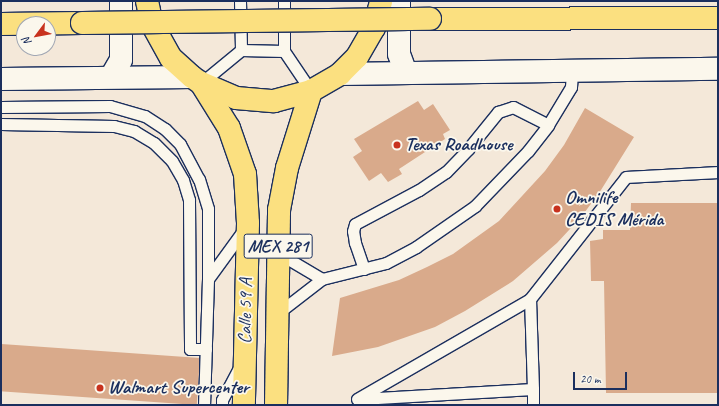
<!DOCTYPE html>
<html>
<head>
<meta charset="utf-8">
<style>
	body { margin:0 }
	#map { position:relative; width:719px; height:406px; overflow:hidden; background:#f4e8d9; font-family:Caveat,sans-serif }
	div>[style] { position:absolute }
	.building>* { inset:0; background:#d9aa8b; transform-origin:0 0 }
	.roads { filter:drop-shadow(1px 0 #1b2f5e) drop-shadow(-1px 0 #1b2f5e) drop-shadow(0 1px #1b2f5e) drop-shadow(0 -1px #1b2f5e) }
	.lane>* { height:11px; margin:-5.5px; padding:0 5.5px; transform-origin:5.5px; border-radius:5.5px; background:#fbf7ec }
	.secondary>* { height:22px; margin:-11px; padding:0 11px; transform-origin:11px; border-radius:11px; background:#fbf7ec }
	.primary>* { height:22px; margin:-11px; padding:0 11px; transform-origin:11px; border-radius:11px; background:#fbe080 }
	.highway>* { height:22px; margin:-11px; padding:0 11px; transform-origin:11px; border-radius:11px; background:#fbe080 }
	.bridges { filter:drop-shadow(1px 0 #1b2f5e) drop-shadow(-1px 0 #1b2f5e) drop-shadow(0 1px #1b2f5e) drop-shadow(0 -1px #1b2f5e) }
	.highway-bridge>* { height:22px; margin:-11px; padding:0 11px; transform-origin:11px; border-radius:11px; background:#fbe080 }
	.dots>* { width:11px; height:11px; translate:-50% -50%; box-sizing:border-box; border:2px solid #fbf7ec; border-radius:50% }
	span { translate:-50% -50%; white-space:nowrap; text-align:center; line-height:1.15; -webkit-text-stroke:3.5px #fbf7ec; paint-order:stroke }
	.shield-label span { padding:1px 3px; background:#fbf7ec; border:1px solid; border-radius:3px; -webkit-text-stroke-width:0 }
	.shield-label { font-size:18px; color:#1b2f5e; font-weight:700 }
	.poi-label { font-size:19px; color:#1b2f5e; font-weight:700 }
	.left { translate:0 -50%; text-align:left }
	.street-label { font-size:19px; color:#1b2f5e }
	.frame { position:absolute; inset:0; border:2px solid #1b2f5e; pointer-events:none }
	.north { position:absolute; left:16px; top:16px; width:40px; height:40px; box-sizing:border-box; background:#fbf7ec; border:1px solid #a1a7b3; border-radius:50%; rotate:238deg; font-size:11px; font-weight:700; line-height:16px; text-align:center; color:#1b2f5e }
	.north::after { content:''; display:block; margin:auto; width:14px; height:18px; background:#c8321e; clip-path:polygon(50% 0,100% 100%,50% 72%,0 100%) }
	.scale { position:absolute; left:573px; top:372px; width:54px; height:18px; box-sizing:border-box; border:2px solid #1b2f5e; border-top:0; padding-left:5px; font-size:12px; line-height:14px; white-space:nowrap; color:#1b2f5e; -webkit-text-stroke:3px #fbf7ec; paint-order:stroke }
</style>
</head>
<body>
<div id="map">
	<div class="building">
		<i style="clip-path:polygon(418px 101px,424px 110px,433px 104px,450px 130px,443px 134px,445px 139px,399px 169px,402px 174px,388px 182px,381px 173px,369px 181px,353px 157px,362px 151px,354px 139px)"></i>
		<i style="clip-path:polygon(585px 108px,634px 137px,601px 190px,582px 216px,557px 243px,513px 281px,465px 311px,435px 327px,378px 347px,332px 356px,340px 298px,399px 280px,427px 267px,453px 254px,499px 221px,545px 171px,564px 145px)"></i>
		<i style="clip-path:polygon(631px 203px,718px 203px,718px 393px,606px 393px,604px 281px,591px 281px,590px 241px,603px 239px,603px 230px,630px 230px)"></i>
		<i style="left:200px;top:358px;width:47px;height:199px;rotate:94deg"></i>
	</div>
	<div class="roads">
		<div class="lane">
			<i style="left:240px;top:1px;width:49px;rotate:88.8deg"></i>
			<i style="left:284px;top:51px;width:50px;rotate:-90deg"></i>
			<i style="left:201px;top:83px;width:52px;rotate:-39.5deg"></i>
			<i style="left:241px;top:50px;width:43px;rotate:1.3deg"></i>
			<i style="left:284px;top:51px;width:48px;rotate:56deg"></i>
			<i style="left:1px;top:107px;width:109px;rotate:-0.5deg"></i>
			<i style="left:110px;top:106px;width:36px;rotate:16deg"></i>
			<i style="left:145px;top:116px;width:24px;rotate:33deg"></i>
			<i style="left:165px;top:129px;width:21px;rotate:45deg"></i>
			<i style="left:180px;top:144px;width:40px;rotate:62deg"></i>
			<i style="left:199px;top:179px;width:31px;rotate:73deg"></i>
			<i style="left:208px;top:209px;width:70px;rotate:90deg"></i>
			<i style="left:208px;top:279px;width:126px;rotate:91.8deg"></i>
			<i style="left:1px;top:124px;width:113px;rotate:1deg"></i>
			<i style="left:114px;top:126px;width:21px;rotate:14deg"></i>
			<i style="left:134px;top:131px;width:23px;rotate:31deg"></i>
			<i style="left:154px;top:143px;width:25px;rotate:45deg"></i>
			<i style="left:172px;top:161px;width:22px;rotate:60deg"></i>
			<i style="left:183px;top:180px;width:21px;rotate:73deg"></i>
			<i style="left:189px;top:200px;width:149px;rotate:89.6deg"></i>
			<i style="left:190px;top:349px;width:16px"></i>
			<i style="left:278px;top:253px;width:51px;rotate:30.6deg"></i>
			<i style="left:364px;top:269px;width:28px;rotate:-109deg"></i>
			<i style="left:355px;top:243px;width:12px;rotate:-99deg"></i>
			<i style="left:353px;top:231px;width:7px;rotate:-74deg"></i>
			<i style="left:355px;top:224px;width:72px;rotate:-28deg"></i>
			<i style="left:419px;top:190px;width:32px;rotate:-34deg"></i>
			<i style="left:446px;top:172px;width:32px;rotate:-46deg"></i>
			<i style="left:468px;top:149px;width:48px;rotate:-51deg"></i>
			<i style="left:498px;top:112px;width:16px;rotate:-18deg"></i>
			<i style="left:513px;top:107px;width:39px;rotate:27deg"></i>
			<i style="left:208px;top:279px;width:63px;rotate:-54deg"></i>
			<i style="left:278px;top:313px;width:56px;rotate:-37.7deg"></i>
			<i style="left:322px;top:279px;width:66px;rotate:-14deg"></i>
			<i style="left:386px;top:263px;width:34px;rotate:-28deg"></i>
			<i style="left:416px;top:247px;width:72px;rotate:-34.8deg"></i>
			<i style="left:475px;top:206px;width:76px;rotate:-46.1deg"></i>
			<i style="left:528px;top:151px;width:33px;rotate:-52deg"></i>
			<i style="left:548px;top:125px;width:44px;rotate:-58.8deg"></i>
			<i style="left:571px;top:87px;width:16px;rotate:-86deg"></i>
			<i style="left:533px;top:389px;width:90px;rotate:-91.9deg"></i>
			<i style="left:530px;top:299px;width:155px;rotate:-51.8deg"></i>
			<i style="left:626px;top:177px;width:92px;rotate:-3.1deg"></i>
			<i style="left:357px;top:399px;width:200px;rotate:-30deg"></i>
			<i style="left:360px;top:399px;width:173px;rotate:-3.3deg"></i>
			<i style="left:533px;top:389px;width:16px;rotate:90deg"></i>
			<i style="left:222px;top:405px;width:5px;rotate:-90deg"></i>
			<i style="left:222px;top:400px;width:41px;rotate:-62.2deg"></i>
		</div>
		<div class="secondary">
			<i style="left:399px;top:1px;width:53px;rotate:90deg"></i>
			<i style="left:399px;top:54px;width:20px;rotate:70deg"></i>
			<i style="left:340px;top:74px;width:378px;rotate:-0.8deg"></i>
			<i style="left:111px;top:77px;width:20px;rotate:-60deg"></i>
			<i style="left:121px;top:60px;width:59px;rotate:-90deg"></i>
			<i style="left:1px;top:79px;width:191px;rotate:-0.6deg"></i>
		</div>
		<div class="primary">
			<i style="left:147px;top:1px;width:24px;rotate:78deg"></i>
			<i style="left:152px;top:24px;width:39px;rotate:61deg"></i>
			<i style="left:171px;top:58px;width:28px;rotate:42deg"></i>
			<i style="left:192px;top:77px;width:11px;rotate:34deg"></i>
			<i style="left:201px;top:83px;width:38px;rotate:23deg"></i>
			<i style="left:236px;top:98px;width:38px;rotate:5deg"></i>
			<i style="left:274px;top:101px;width:38px;rotate:-15deg"></i>
			<i style="left:311px;top:91px;width:34px;rotate:-30deg"></i>
			<i style="left:340px;top:74px;width:24px;rotate:-45deg"></i>
			<i style="left:357px;top:57px;width:34px;rotate:-60deg"></i>
			<i style="left:374px;top:28px;width:28px;rotate:-75deg"></i>
			<i style="left:201px;top:83px;width:53px;rotate:58.1deg"></i>
			<i style="left:229px;top:128px;width:49px;rotate:70.8deg"></i>
			<i style="left:245px;top:174px;width:49px;rotate:86.5deg"></i>
			<i style="left:248px;top:223px;width:182px;rotate:91.3deg"></i>
			<i style="left:276px;top:405px;width:195px;rotate:-89.1deg"></i>
			<i style="left:279px;top:210px;width:43px;rotate:-79.2deg"></i>
			<i style="left:287px;top:168px;width:81px;rotate:-72.7deg"></i>
		</div>
		<div class="highway">
			<i style="left:430px;top:19px;width:288px;rotate:-0.2deg"></i>
			<i style="left:1px;top:24px;width:81px;rotate:-0.7deg"></i>
		</div>
	</div>
	<div class="bridges">
		<div class="highway-bridge">
			<i style="left:82px;top:23px;width:348px;rotate:-0.7deg"></i>
		</div>
	</div>
	<div class="dots">
		<i style="left:397px;top:145px;background:#c8321e"></i>
		<i style="left:557px;top:209px;background:#c8321e"></i>
		<i style="left:100px;top:388px;background:#c8321e"></i>
	</div>
	<div class="shield-label">
		<span style="left:278px;top:246px">MEX 281</span>
	</div>
	<div class="poi-label">
		<span class="left" style="left:405px;top:145px">Texas Roadhouse</span>
		<span class="left" style="left:565px;top:209px">Omnilife<br>CEDIS Mérida</span>
		<span class="left" style="left:108px;top:388px">Walmart Supercenter</span>
	</div>
	<div class="street-label">
		<span style="left:246px;top:311px;rotate:-89deg">Calle 59 A</span>
	</div>
	<div class="frame"></div>
	<div class="north">N</div>
	<div class="scale">20 m</div>
</div>
</body>
</html>
